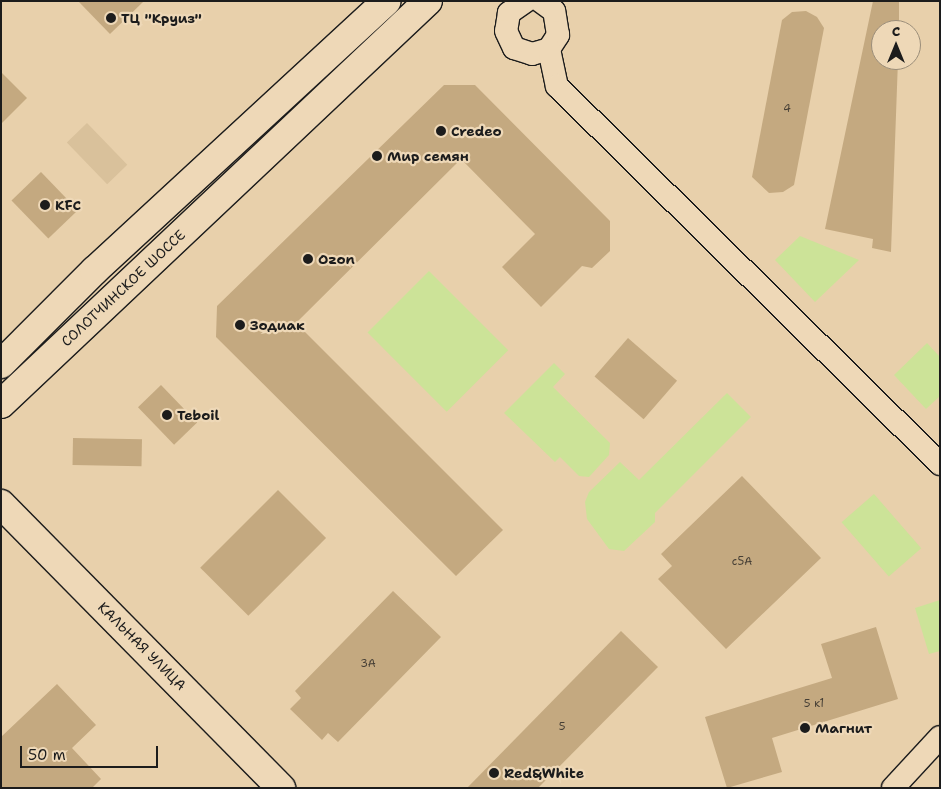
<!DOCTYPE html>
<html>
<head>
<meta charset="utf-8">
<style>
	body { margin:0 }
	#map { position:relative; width:941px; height:789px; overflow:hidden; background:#e8d0ab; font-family:"Shantell Sans",sans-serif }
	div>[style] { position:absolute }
	.built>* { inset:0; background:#d9c19b; transform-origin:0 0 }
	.green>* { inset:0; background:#cce398; transform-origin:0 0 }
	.building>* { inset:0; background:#c4a980; transform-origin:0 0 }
	.roads { filter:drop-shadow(1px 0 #1c1c1c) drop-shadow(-1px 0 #1c1c1c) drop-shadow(0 1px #1c1c1c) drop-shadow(0 -1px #1c1c1c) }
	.street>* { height:22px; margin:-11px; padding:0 11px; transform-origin:11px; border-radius:11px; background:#eed8b7 }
	.secondary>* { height:28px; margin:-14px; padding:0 14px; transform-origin:14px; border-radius:14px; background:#eed8b7 }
	.primary>* { height:28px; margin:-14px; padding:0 14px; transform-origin:14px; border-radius:14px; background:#eed8b7 }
	.dots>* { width:14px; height:14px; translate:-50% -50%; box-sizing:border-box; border:2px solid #eed8b7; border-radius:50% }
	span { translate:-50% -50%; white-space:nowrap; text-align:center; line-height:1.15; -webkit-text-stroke:4.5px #eed8b7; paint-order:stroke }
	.number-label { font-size:11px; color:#463f35 }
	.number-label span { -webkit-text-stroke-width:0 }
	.poi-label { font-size:14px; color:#1c1c1c; font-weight:700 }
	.left { translate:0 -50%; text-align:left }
	.street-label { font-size:14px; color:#1c1c1c }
	.frame { position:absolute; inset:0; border:2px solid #1c1c1c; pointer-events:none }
	.north { position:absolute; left:871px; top:20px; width:50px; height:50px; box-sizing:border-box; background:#eed8b7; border:1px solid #9a8d79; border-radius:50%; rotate:0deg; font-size:14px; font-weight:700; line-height:20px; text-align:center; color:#1c1c1c }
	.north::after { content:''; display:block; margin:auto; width:18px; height:22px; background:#1c1c1c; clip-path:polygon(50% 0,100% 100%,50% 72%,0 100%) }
	.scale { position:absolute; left:20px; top:746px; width:138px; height:22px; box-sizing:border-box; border:2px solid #1c1c1c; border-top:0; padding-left:6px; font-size:15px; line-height:18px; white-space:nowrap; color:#1c1c1c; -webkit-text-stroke:4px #eed8b7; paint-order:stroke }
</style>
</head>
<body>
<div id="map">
	<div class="built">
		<i style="left:87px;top:123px;width:58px;height:28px;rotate:46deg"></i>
	</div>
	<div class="green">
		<i style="clip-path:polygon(800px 236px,859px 260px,815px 302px,775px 260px)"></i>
		<i style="left:429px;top:271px;width:112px;height:87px;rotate:45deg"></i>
		<i style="clip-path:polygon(927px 343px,940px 357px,940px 396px,926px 409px,894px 375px)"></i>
		<i style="clip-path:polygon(554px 363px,565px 374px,553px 387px,610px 443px,609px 455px,589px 477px,579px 476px,560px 457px,555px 462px,504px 413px)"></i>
		<i style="clip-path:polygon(727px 393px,751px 417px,655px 513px,655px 522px,624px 551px,609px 549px,587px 519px,585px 502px,589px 492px,620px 462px,639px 480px)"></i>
		<i style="left:874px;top:494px;width:72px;height:43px;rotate:49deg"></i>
		<i style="clip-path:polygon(940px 600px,940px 651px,929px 654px,915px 608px)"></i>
	</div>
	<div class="building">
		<i style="clip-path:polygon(78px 1px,144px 1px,110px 34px)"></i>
		<i style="clip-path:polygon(873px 1px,899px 1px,899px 30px,881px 30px,881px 60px,898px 60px,891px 252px,872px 248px,873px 239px,825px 229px)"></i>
		<i style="clip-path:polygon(806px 11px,817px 17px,824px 28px,794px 185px,783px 192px,769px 193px,752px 177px,782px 20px,792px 12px)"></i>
		<i style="clip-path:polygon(1px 72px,27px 98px,1px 124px)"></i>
		<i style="clip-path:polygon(444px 85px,475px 85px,610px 221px,610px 251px,592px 268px,582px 266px,541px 307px,502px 267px,535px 234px,461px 159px,296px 323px,503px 530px,456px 576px,216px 337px,217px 306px)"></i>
		<i style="left:41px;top:172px;width:53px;height:41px;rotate:46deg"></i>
		<i style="left:628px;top:338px;width:65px;height:51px;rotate:41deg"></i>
		<i style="left:161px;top:385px;width:52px;height:32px;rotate:46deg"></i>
		<i style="left:73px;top:438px;width:69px;height:27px;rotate:1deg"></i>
		<i style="clip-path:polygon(742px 476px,821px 558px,726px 649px,658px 579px,672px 566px,661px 554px)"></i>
		<i style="left:278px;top:490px;width:68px;height:110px;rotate:45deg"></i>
		<i style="clip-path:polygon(393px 591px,441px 637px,338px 742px,328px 733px,322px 740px,290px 709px,301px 698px,295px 691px)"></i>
		<i style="clip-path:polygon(876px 627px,898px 699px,772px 738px,782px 772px,727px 788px,705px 717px,832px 678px,821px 644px)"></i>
		<i style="clip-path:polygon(621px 631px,658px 667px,538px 788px,467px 788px)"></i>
		<i style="clip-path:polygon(57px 684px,96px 725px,72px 748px,101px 779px,92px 788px,1px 788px,1px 737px)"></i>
	</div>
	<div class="roads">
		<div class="street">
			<i style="left:526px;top:1px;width:21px;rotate:145deg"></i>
			<i style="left:509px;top:13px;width:18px;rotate:99deg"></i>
			<i style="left:506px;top:31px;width:19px;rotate:65deg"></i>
			<i style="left:514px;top:48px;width:19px;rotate:18deg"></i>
			<i style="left:532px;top:54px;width:18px;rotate:-16deg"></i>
			<i style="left:549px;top:49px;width:17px;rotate:-57deg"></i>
			<i style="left:558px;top:35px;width:24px;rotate:-99deg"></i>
			<i style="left:554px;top:11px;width:17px;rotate:-144deg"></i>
			<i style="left:549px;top:49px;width:38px;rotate:78deg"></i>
			<i style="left:557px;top:86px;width:538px;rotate:44.62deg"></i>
			<i style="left:893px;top:788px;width:69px;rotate:-47.3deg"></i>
		</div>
		<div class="secondary">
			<i style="left:1px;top:504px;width:399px;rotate:45.4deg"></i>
		</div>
		<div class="primary">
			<i style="left:1px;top:364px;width:132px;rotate:-45deg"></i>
			<i style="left:94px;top:271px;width:398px;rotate:-42.7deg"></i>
			<i style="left:1px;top:404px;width:587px;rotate:-43.34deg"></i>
		</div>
	</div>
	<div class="dots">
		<i style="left:111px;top:18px;background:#1c1c1c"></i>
		<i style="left:441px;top:131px;background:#1c1c1c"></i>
		<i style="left:377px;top:156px;background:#1c1c1c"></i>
		<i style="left:45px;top:205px;background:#1c1c1c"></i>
		<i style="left:308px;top:259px;background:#1c1c1c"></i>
		<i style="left:240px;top:325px;background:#1c1c1c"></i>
		<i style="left:167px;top:415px;background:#1c1c1c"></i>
		<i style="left:805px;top:728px;background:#1c1c1c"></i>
		<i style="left:494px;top:773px;background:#1c1c1c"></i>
	</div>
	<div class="number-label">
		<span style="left:787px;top:109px">4</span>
		<span style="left:742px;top:562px">с5А</span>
		<span style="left:368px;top:664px">3А</span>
		<span style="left:814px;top:704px">5 к1</span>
		<span style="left:562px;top:727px">5</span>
	</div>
	<div class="poi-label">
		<span class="left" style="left:121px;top:18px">ТЦ "Круиз"</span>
		<span class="left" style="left:451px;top:131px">Credeo</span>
		<span class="left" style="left:387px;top:156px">Мир семян</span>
		<span class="left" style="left:55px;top:205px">KFC</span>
		<span class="left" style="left:318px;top:259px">Ozon</span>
		<span class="left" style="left:250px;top:325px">Зодиак</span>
		<span class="left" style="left:177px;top:415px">Teboil</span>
		<span class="left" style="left:815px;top:728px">Магнит</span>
		<span class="left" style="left:504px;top:773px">Red&amp;White</span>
	</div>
	<div class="street-label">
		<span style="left:123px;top:288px;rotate:-43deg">СОЛОТЧИНСКОЕ ШОССЕ</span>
		<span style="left:142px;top:646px;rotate:45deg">КАЛЬНАЯ УЛИЦА</span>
	</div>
	<div class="frame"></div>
	<div class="north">С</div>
	<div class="scale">50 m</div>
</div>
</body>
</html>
